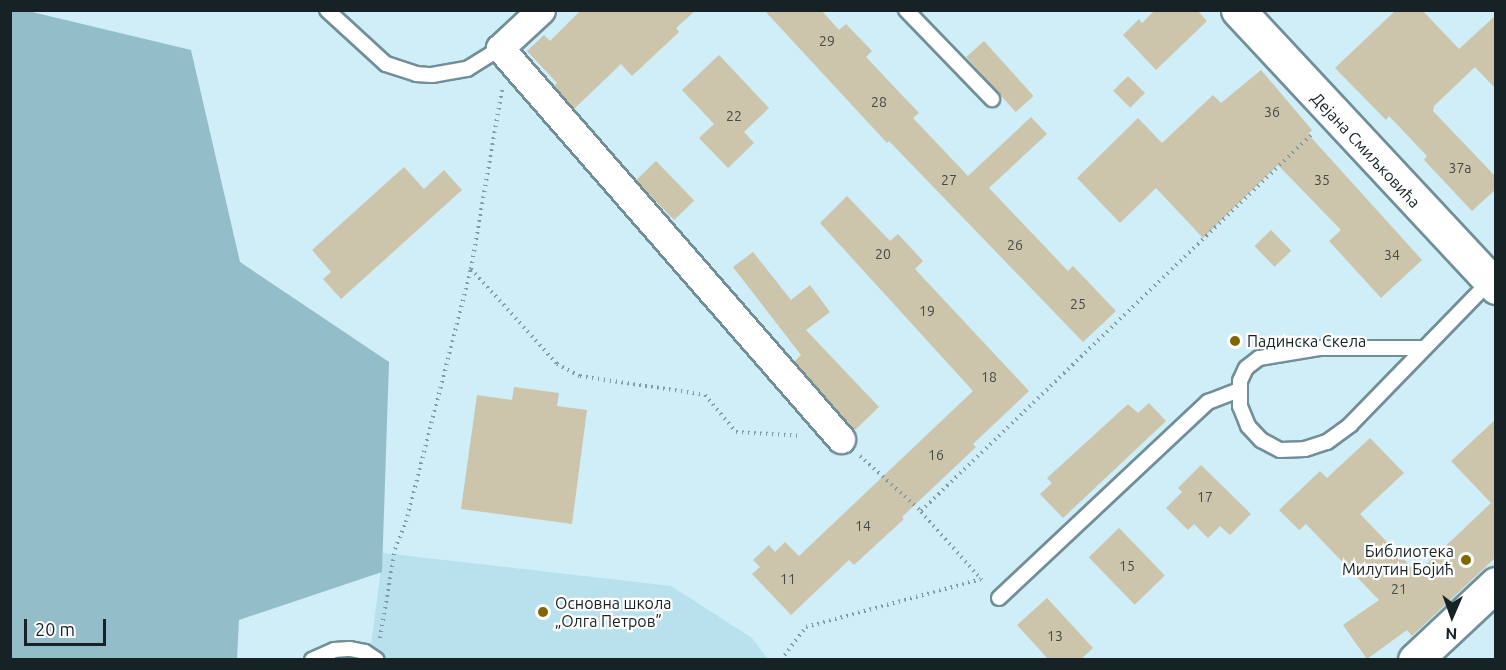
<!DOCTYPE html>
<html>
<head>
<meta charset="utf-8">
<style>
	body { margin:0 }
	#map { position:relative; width:1506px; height:670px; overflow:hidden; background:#cfeef8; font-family:Ubuntu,sans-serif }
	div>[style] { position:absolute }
	.built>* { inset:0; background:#b9e1ed }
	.forest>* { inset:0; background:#94bdca }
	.building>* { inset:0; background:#ccc4ab; transform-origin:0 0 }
	.path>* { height:4px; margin-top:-2px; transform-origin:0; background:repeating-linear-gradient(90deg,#829aa1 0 1.5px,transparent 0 6px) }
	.roads { filter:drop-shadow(2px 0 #728f98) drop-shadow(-2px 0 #728f98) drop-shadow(0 2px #728f98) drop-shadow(0 -2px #728f98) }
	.lane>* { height:14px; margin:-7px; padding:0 7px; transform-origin:7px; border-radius:7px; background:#fff }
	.street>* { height:27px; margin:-13.5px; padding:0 13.5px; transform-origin:13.5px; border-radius:13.5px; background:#fff }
	.secondary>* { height:33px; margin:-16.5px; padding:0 16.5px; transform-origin:16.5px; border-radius:16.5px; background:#fff }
	.dots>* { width:16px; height:16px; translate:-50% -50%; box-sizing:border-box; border:3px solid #fff; border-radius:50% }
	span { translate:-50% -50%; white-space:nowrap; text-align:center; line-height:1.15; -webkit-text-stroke:4.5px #fff; paint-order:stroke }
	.number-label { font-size:14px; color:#444a47 }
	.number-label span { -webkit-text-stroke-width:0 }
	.street-label { font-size:16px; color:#162226 }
	.poi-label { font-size:16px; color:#162226 }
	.left { translate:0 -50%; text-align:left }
	.right { translate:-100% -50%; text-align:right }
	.frame { position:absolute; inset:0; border:12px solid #162226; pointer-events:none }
	.north { position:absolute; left:1422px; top:586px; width:60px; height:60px; -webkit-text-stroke:4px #fff; paint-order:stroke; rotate:182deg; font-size:16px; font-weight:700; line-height:24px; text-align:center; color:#162226 }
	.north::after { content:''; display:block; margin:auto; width:21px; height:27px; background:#162226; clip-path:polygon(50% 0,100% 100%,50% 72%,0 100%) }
	.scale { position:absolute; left:24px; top:619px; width:82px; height:27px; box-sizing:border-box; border:3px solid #162226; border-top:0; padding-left:8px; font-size:18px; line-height:21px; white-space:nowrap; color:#162226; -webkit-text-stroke:4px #fff; paint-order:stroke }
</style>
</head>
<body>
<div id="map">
	<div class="built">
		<i style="clip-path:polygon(383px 553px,671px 586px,752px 638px,768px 659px,369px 660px)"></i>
	</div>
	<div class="forest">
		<i style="clip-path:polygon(10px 11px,28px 11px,191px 50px,240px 262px,389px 362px,382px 572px,239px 620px,237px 659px,11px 659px)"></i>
	</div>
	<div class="building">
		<i style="clip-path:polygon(581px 10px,696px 10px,676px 28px,679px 32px,632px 76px,621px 64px,574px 109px,554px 86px,557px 83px,527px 51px,544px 35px,550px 41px)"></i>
		<i style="clip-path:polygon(764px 10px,821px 10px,839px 30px,846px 24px,872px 51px,866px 57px,919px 113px,913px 118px,968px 176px,1031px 117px,1047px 134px,989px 188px,1068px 271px,1073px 266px,1116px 311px,1083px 342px,889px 141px,887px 143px)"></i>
		<i style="clip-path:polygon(1155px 10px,1197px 10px,1207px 21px,1156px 70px,1123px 35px,1139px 19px,1142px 23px)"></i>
		<i style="clip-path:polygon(1396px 10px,1422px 10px,1459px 49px,1496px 15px,1496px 89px,1475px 67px,1434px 106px,1433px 111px,1496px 177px,1496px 189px,1472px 211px,1424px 160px,1427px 156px,1389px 116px,1386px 120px,1335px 68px)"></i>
		<i style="left:984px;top:41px;width:74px;height:24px;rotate:48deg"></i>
		<i style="clip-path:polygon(719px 55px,769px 108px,744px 132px,754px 143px,728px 168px,699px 138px,714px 124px,682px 90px)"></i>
		<i style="clip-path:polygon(1261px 70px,1312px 130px,1308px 134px,1422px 260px,1381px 298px,1329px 241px,1341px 230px,1278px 165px,1203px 238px,1156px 188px,1120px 223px,1077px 178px,1138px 118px,1162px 143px,1213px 95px,1221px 103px)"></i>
		<i style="left:1128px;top:76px;width:24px;height:21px;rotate:45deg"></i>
		<i style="left:656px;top:161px;width:55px;height:28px;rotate:46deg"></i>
		<i style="clip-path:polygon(404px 167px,424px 189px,444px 170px,462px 190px,341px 299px,323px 279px,331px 272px,312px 250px)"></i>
		<i style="clip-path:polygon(847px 196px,890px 241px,898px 234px,923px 261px,915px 269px,1029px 391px,973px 444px,976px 447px,902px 517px,904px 519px,854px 565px,849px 560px,791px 615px,752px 574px,760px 567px,753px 560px,769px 545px,775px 552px,785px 542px,799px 556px,973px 391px,820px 223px)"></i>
		<i style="left:1271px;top:230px;width:29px;height:23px;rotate:46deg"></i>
		<i style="clip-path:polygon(753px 252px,791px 300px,810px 285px,830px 312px,806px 330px,879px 407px,855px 430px,794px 362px,801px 355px,733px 267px)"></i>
		<i style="clip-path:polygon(514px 387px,559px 393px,557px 406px,587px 410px,572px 524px,461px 509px,477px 395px,512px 400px)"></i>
		<i style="clip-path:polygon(1149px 403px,1166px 421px,1063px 518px,1040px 494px,1052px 483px,1047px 478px,1128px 404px,1138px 413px)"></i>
		<i style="clip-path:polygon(1496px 419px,1496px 557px,1412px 636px,1407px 630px,1367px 659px,1343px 625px,1379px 600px,1306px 524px,1299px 530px,1279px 510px,1320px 471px,1327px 478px,1370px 438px,1404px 473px,1360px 514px,1417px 573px,1491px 503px,1451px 461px)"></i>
		<i style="clip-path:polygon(1201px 465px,1251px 514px,1230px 535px,1220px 526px,1208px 538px,1194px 524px,1188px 530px,1166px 508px,1182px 492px,1178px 488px)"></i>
		<i style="left:1119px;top:528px;width:66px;height:42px;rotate:46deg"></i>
		<i style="clip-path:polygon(1047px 598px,1093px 648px,1080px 660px,1049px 660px,1017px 625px)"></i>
	</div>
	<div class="path">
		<i style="left:471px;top:269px;width:128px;rotate:47.8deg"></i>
		<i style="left:557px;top:364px;width:26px;rotate:28deg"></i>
		<i style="left:580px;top:376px;width:126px;rotate:8.6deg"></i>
		<i style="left:705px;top:395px;width:48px;rotate:50deg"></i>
		<i style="left:736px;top:432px;width:66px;rotate:3.5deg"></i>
		<i style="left:860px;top:456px;width:82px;rotate:42deg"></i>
		<i style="left:921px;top:511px;width:543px;rotate:-43.96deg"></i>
		<i style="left:921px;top:512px;width:91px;rotate:48.1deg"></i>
		<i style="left:380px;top:638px;width:90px;rotate:-80.4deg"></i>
		<i style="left:395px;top:549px;width:29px;rotate:-68deg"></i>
		<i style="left:406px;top:522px;width:261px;rotate:-75.6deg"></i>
		<i style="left:471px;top:269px;width:182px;rotate:-80.2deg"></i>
		<i style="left:781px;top:660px;width:41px;rotate:-52.9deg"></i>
		<i style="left:806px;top:627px;width:181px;rotate:-15.3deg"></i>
	</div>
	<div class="roads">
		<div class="lane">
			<i style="left:327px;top:10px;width:80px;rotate:42.5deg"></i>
			<i style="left:386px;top:64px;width:32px;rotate:18deg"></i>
			<i style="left:416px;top:74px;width:16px;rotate:4deg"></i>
			<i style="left:432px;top:75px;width:36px;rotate:-10deg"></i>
			<i style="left:467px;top:69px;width:39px;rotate:-32deg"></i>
			<i style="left:906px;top:10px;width:124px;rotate:46deg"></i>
			<i style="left:1422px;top:348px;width:103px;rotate:180deg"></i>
			<i style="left:1319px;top:348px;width:61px;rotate:170.5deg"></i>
			<i style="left:1259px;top:358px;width:16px;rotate:142deg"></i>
			<i style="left:1246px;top:368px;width:14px;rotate:115deg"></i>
			<i style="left:1240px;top:381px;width:25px;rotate:90deg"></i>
			<i style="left:1240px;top:406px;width:22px;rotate:68deg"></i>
			<i style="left:1248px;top:426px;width:19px;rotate:47deg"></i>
			<i style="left:1261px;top:440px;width:21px;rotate:28deg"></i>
			<i style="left:1280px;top:450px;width:25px;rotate:-2deg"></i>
			<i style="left:1305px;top:449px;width:23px;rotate:-18deg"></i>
			<i style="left:1327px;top:442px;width:29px;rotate:-36deg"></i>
			<i style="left:1350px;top:425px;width:201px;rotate:-45.8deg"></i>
			<i style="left:999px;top:598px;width:287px;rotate:-43.2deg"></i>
			<i style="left:1208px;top:402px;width:34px;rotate:-21deg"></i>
			<i style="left:312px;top:660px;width:24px;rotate:-24deg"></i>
			<i style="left:334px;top:650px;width:16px;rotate:-4deg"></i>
			<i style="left:350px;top:649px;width:15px;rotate:11deg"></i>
			<i style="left:365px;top:652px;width:14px;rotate:34deg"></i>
		</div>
		<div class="street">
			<i style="left:541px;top:10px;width:56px;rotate:137.2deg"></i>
			<i style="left:500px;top:48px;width:519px;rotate:48.91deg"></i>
		</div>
		<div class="secondary">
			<i style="left:1238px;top:10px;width:379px;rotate:47deg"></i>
			<i style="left:1415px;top:660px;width:111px;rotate:-43.2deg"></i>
		</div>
	</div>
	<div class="dots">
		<i style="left:1235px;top:341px;background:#816700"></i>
		<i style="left:1466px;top:560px;background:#816700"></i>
		<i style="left:543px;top:612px;background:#816700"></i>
	</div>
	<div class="number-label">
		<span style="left:827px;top:41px">29</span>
		<span style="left:879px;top:102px">28</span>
		<span style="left:1272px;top:112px">36</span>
		<span style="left:734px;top:116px">22</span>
		<span style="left:1460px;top:168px">37a</span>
		<span style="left:949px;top:180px">27</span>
		<span style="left:1322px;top:180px">35</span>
		<span style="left:1015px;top:245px">26</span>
		<span style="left:883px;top:254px">20</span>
		<span style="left:1392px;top:255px">34</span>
		<span style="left:1078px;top:304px">25</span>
		<span style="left:927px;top:311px">19</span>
		<span style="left:989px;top:377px">18</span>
		<span style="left:936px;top:455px">16</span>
		<span style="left:1205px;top:497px">17</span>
		<span style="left:863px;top:526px">14</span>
		<span style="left:1127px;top:566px">15</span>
		<span style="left:788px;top:579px">11</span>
		<span style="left:1399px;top:589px">21</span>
		<span style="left:1055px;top:636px">13</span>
	</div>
	<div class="street-label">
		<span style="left:1366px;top:150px;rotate:47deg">Дејана Смиљковића</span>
	</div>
	<div class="poi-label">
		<span class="left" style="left:1247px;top:341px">Падинска Скела</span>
		<span class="right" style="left:1454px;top:560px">Библиотека<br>Милутин Бојић</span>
		<span class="left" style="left:555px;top:612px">Основна школа<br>„Олга Петров”</span>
	</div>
	<div class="frame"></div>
	<div class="north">N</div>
	<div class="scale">20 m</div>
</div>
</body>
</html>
